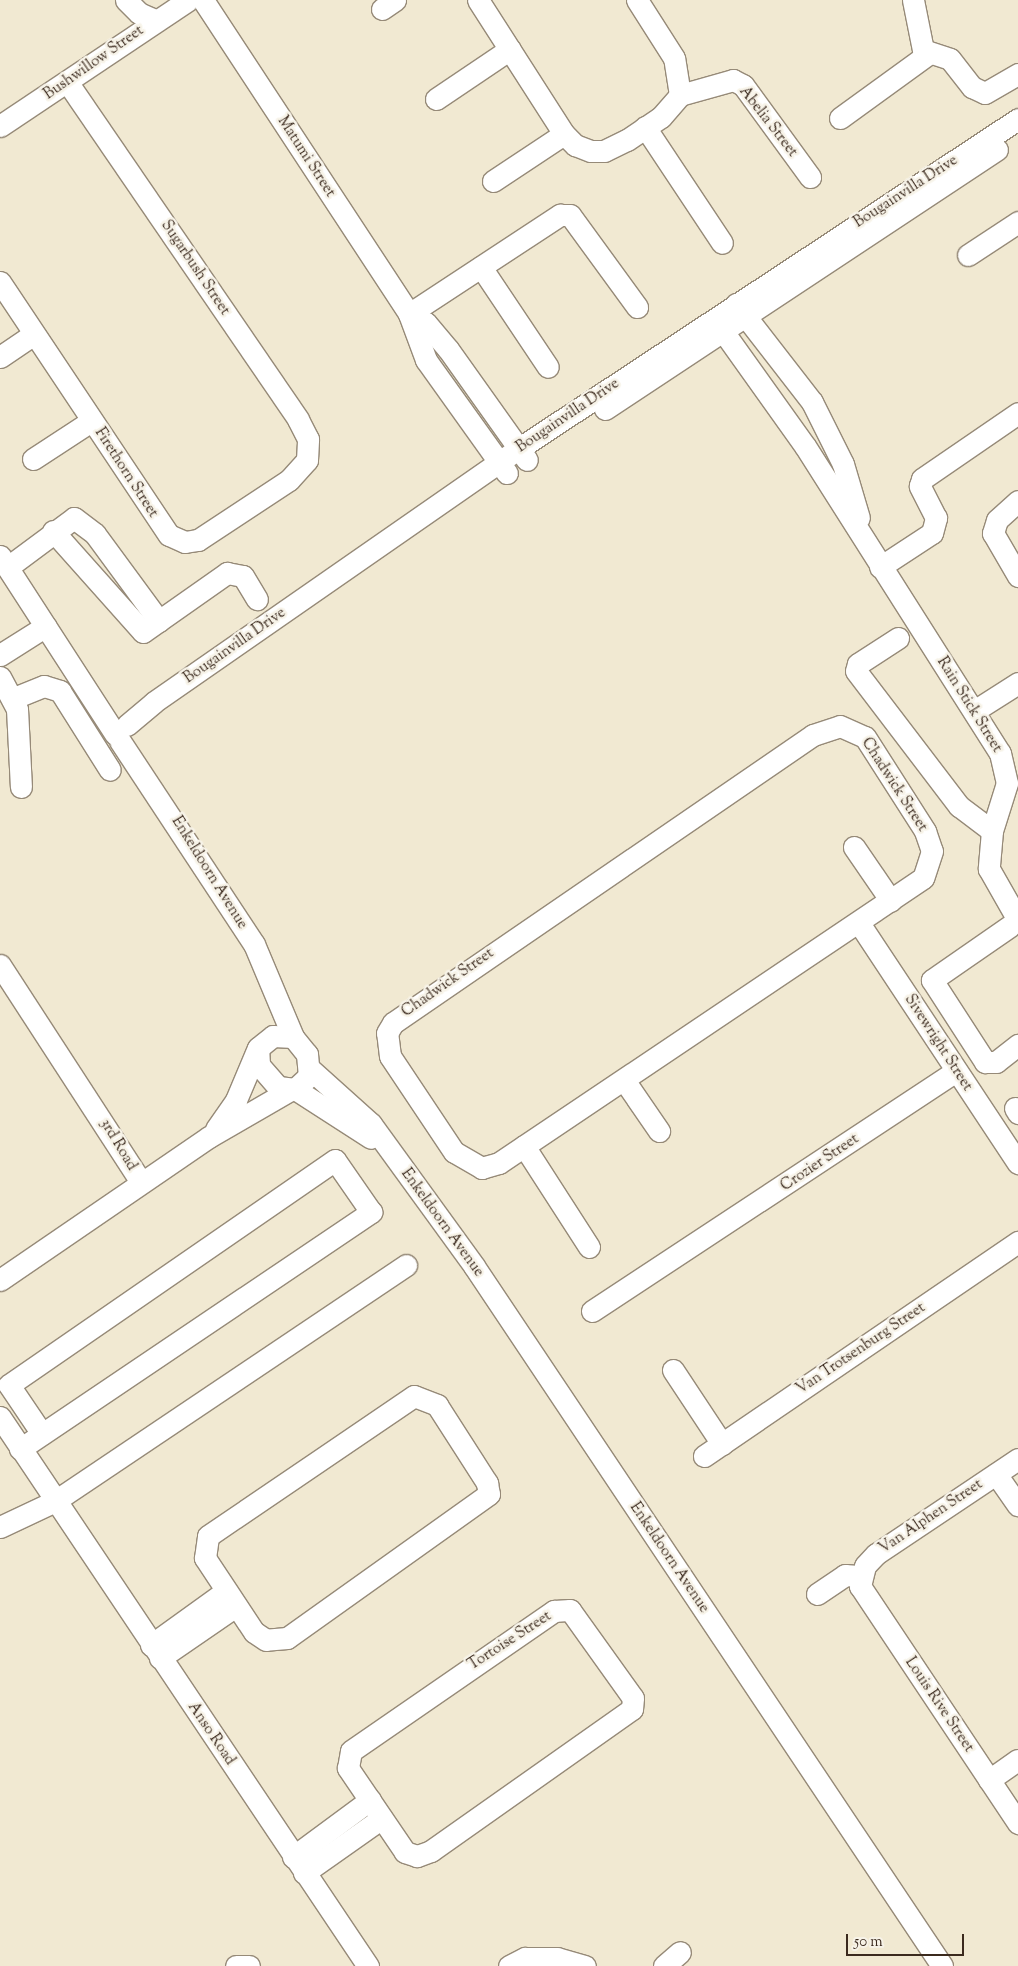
<!DOCTYPE html>
<html>
<head>
<meta charset="utf-8">
<style>
	body { margin:0 }
	#map { position:relative; width:1018px; height:1966px; overflow:hidden; background:#f1e9d2; font-family:"Sorts Mill Goudy",serif }
	div>[style] { position:absolute }
	.roads { filter:drop-shadow(1px 0 #968a78) drop-shadow(-1px 0 #968a78) drop-shadow(0 1px #968a78) drop-shadow(0 -1px #968a78) }
	.minor>* { height:21px; margin:-10.5px; padding:0 10.5px; transform-origin:10.5px; border-radius:10.5px; background:#fff }
	span { translate:-50% -50%; white-space:nowrap; text-align:center; line-height:1.15; -webkit-text-stroke:5px #f7f3e8; paint-order:stroke }
	.street-label { font-size:15px; color:#3b2a1e }
	.scale { position:absolute; left:846px; top:1934px; width:118px; height:22px; box-sizing:border-box; border:2px solid #3b2a1e; border-top:0; padding-left:6px; font-size:15px; line-height:18px; white-space:nowrap; color:#3b2a1e; -webkit-text-stroke:4px #f7f3e8; paint-order:stroke }
</style>
</head>
<body>
<div id="map">
	<div class="roads">
		<div class="minor">
			<i style="left:126px;top:0;width:18px;rotate:45deg"></i>
			<i style="left:139px;top:13px;width:17px;rotate:24deg"></i>
			<i style="left:203px;top:0;width:376px;rotate:56.7deg"></i>
			<i style="left:409px;top:314px;width:49px;rotate:69.7deg"></i>
			<i style="left:426px;top:360px;width:139px;rotate:54.4deg"></i>
			<i style="left:478px;top:0;width:159px;rotate:57.3deg"></i>
			<i style="left:564px;top:134px;width:16px;rotate:45deg"></i>
			<i style="left:575px;top:145px;width:17px;rotate:21deg"></i>
			<i style="left:591px;top:151px;width:13px"></i>
			<i style="left:604px;top:151px;width:25px;rotate:-26deg"></i>
			<i style="left:627px;top:140px;width:41px;rotate:-34.1deg"></i>
			<i style="left:661px;top:117px;width:29px;rotate:-49deg"></i>
			<i style="left:680px;top:95px;width:37px;rotate:-99deg"></i>
			<i style="left:674px;top:58px;width:69px;rotate:-122.5deg"></i>
			<i style="left:913px;top:0;width:51px;rotate:78.7deg"></i>
			<i style="left:923px;top:50px;width:28px;rotate:18deg"></i>
			<i style="left:950px;top:59px;width:36px;rotate:52deg"></i>
			<i style="left:972px;top:87px;width:14px;rotate:25deg"></i>
			<i style="left:985px;top:93px;width:38px;rotate:-30deg"></i>
			<i style="left:382px;top:9px;width:16px;rotate:-35deg"></i>
			<i style="left:680px;top:95px;width:55px;rotate:-15.8deg"></i>
			<i style="left:733px;top:80px;width:11px;rotate:27deg"></i>
			<i style="left:743px;top:85px;width:114px;rotate:53.9deg"></i>
			<i style="left:436px;top:99px;width:89px;rotate:-34deg"></i>
			<i style="left:840px;top:118px;width:109px;rotate:-36deg"></i>
			<i style="left:0;top:126px;width:226px;rotate:-33.8deg"></i>
			<i style="left:645px;top:127px;width:139px;rotate:56.4deg"></i>
			<i style="left:493px;top:181px;width:85px;rotate:-33.5deg"></i>
			<i style="left:968px;top:255px;width:60px;rotate:-33.4deg"></i>
			<i style="left:481px;top:267px;width:120px;rotate:56.2deg"></i>
			<i style="left:0;top:282px;width:304px;rotate:56.3deg"></i>
			<i style="left:169px;top:535px;width:17px;rotate:24deg"></i>
			<i style="left:185px;top:542px;width:13px;rotate:-9deg"></i>
			<i style="left:198px;top:540px;width:109px;rotate:-33.4deg"></i>
			<i style="left:289px;top:480px;width:27px;rotate:-48deg"></i>
			<i style="left:307px;top:460px;width:21px;rotate:-87deg"></i>
			<i style="left:308px;top:439px;width:22px;rotate:-117deg"></i>
			<i style="left:298px;top:419px;width:409px;rotate:-124.4deg"></i>
			<i style="left:736px;top:304px;width:124px;rotate:52.2deg"></i>
			<i style="left:812px;top:402px;width:69px;rotate:63.4deg"></i>
			<i style="left:843px;top:464px;width:56px;rotate:73.5deg"></i>
			<i style="left:409px;top:314px;width:181px;rotate:-33.3deg"></i>
			<i style="left:560px;top:215px;width:10px"></i>
			<i style="left:570px;top:215px;width:114px;rotate:53.9deg"></i>
			<i style="left:409px;top:314px;width:19px;rotate:28deg"></i>
			<i style="left:426px;top:323px;width:34px;rotate:50deg"></i>
			<i style="left:448px;top:349px;width:136px;rotate:54.6deg"></i>
			<i style="left:715px;top:320px;width:155px;rotate:54.5deg"></i>
			<i style="left:805px;top:446px;width:364px;rotate:57.6deg"></i>
			<i style="left:1000px;top:753px;width:31px;rotate:77deg"></i>
			<i style="left:1007px;top:783px;width:50px;rotate:107.4deg"></i>
			<i style="left:992px;top:831px;width:38px;rotate:95deg"></i>
			<i style="left:989px;top:869px;width:59px;rotate:60.4deg"></i>
			<i style="left:0;top:357px;width:41px;rotate:-34.1deg"></i>
			<i style="left:605px;top:409px;width:470px;rotate:-33.5deg"></i>
			<i style="left:33px;top:459px;width:69px;rotate:-33.2deg"></i>
			<i style="left:1018px;top:501px;width:28px;rotate:138deg"></i>
			<i style="left:997px;top:520px;width:14px;rotate:107deg"></i>
			<i style="left:993px;top:533px;width:50px;rotate:59.8deg"></i>
			<i style="left:53px;top:531px;width:135px;rotate:48.3deg"></i>
			<i style="left:143px;top:632px;width:103px;rotate:-35.1deg"></i>
			<i style="left:227px;top:573px;width:16px;rotate:11deg"></i>
			<i style="left:243px;top:576px;width:27px;rotate:59deg"></i>
			<i style="left:0;top:556px;width:212px;rotate:57.1deg"></i>
			<i style="left:8px;top:567px;width:82px;rotate:-36.6deg"></i>
			<i style="left:74px;top:518px;width:26px;rotate:37deg"></i>
			<i style="left:95px;top:534px;width:108px;rotate:53.7deg"></i>
			<i style="left:880px;top:567px;width:62px;rotate:-33.2deg"></i>
			<i style="left:932px;top:533px;width:16px;rotate:-75deg"></i>
			<i style="left:936px;top:518px;width:36px;rotate:-117deg"></i>
			<i style="left:920px;top:486px;width:7px;rotate:-74deg"></i>
			<i style="left:922px;top:479px;width:116px;rotate:-34.5deg"></i>
			<i style="left:898px;top:638px;width:48px;rotate:147deg"></i>
			<i style="left:858px;top:664px;width:7px;rotate:106deg"></i>
			<i style="left:856px;top:671px;width:170px;rotate:52.7deg"></i>
			<i style="left:959px;top:806px;width:41px;rotate:37.1deg"></i>
			<i style="left:0;top:655px;width:54px;rotate:-32.2deg"></i>
			<i style="left:0;top:677px;width:36px;rotate:62deg"></i>
			<i style="left:17px;top:709px;width:78px;rotate:87.1deg"></i>
			<i style="left:14px;top:698px;width:32px;rotate:-22deg"></i>
			<i style="left:44px;top:686px;width:17px;rotate:17deg"></i>
			<i style="left:60px;top:691px;width:93px;rotate:57.7deg"></i>
			<i style="left:974px;top:711px;width:52px;rotate:-32.5deg"></i>
			<i style="left:127px;top:725px;width:35px;rotate:-40deg"></i>
			<i style="left:154px;top:702px;width:443px;rotate:-34.8deg"></i>
			<i style="left:518px;top:449px;width:599px;rotate:-33.42deg"></i>
			<i style="left:840px;top:726px;width:27px;rotate:24deg"></i>
			<i style="left:865px;top:737px;width:112px;rotate:57.4deg"></i>
			<i style="left:925px;top:831px;width:21px;rotate:71deg"></i>
			<i style="left:932px;top:851px;width:28px;rotate:108deg"></i>
			<i style="left:923px;top:878px;width:511px;rotate:146.09deg"></i>
			<i style="left:499px;top:1163px;width:18px;rotate:164deg"></i>
			<i style="left:482px;top:1168px;width:32px;rotate:-150deg"></i>
			<i style="left:454px;top:1152px;width:115px;rotate:-123.7deg"></i>
			<i style="left:390px;top:1056px;width:23px;rotate:-97deg"></i>
			<i style="left:387px;top:1033px;width:12px;rotate:-59deg"></i>
			<i style="left:393px;top:1023px;width:509px;rotate:-34.44deg"></i>
			<i style="left:813px;top:735px;width:28px;rotate:-18deg"></i>
			<i style="left:120px;top:741px;width:243px;rotate:56.6deg"></i>
			<i style="left:254px;top:944px;width:101px;rotate:67.2deg"></i>
			<i style="left:854px;top:847px;width:65px;rotate:55.6deg"></i>
			<i style="left:859px;top:923px;width:288px;rotate:56.5deg"></i>
			<i style="left:1010px;top:926px;width:95px;rotate:145.3deg"></i>
			<i style="left:932px;top:980px;width:98px;rotate:57.1deg"></i>
			<i style="left:985px;top:1062px;width:11px"></i>
			<i style="left:996px;top:1062px;width:28px;rotate:-38deg"></i>
			<i style="left:0;top:965px;width:259px;rotate:57deg"></i>
			<i style="left:273px;top:1036px;width:20px;rotate:3deg"></i>
			<i style="left:293px;top:1037px;width:22px;rotate:51deg"></i>
			<i style="left:307px;top:1054px;width:22px;rotate:85deg"></i>
			<i style="left:309px;top:1076px;width:19px;rotate:137deg"></i>
			<i style="left:295px;top:1089px;width:17px;rotate:-173deg"></i>
			<i style="left:278px;top:1087px;width:29px;rotate:-131deg"></i>
			<i style="left:259px;top:1065px;width:17px;rotate:-93deg"></i>
			<i style="left:258px;top:1048px;width:19px;rotate:-39deg"></i>
			<i style="left:310px;top:1069px;width:82px;rotate:42deg"></i>
			<i style="left:371px;top:1124px;width:175px;rotate:54deg"></i>
			<i style="left:474px;top:1266px;width:842px;rotate:56.23deg"></i>
			<i style="left:624px;top:1080px;width:62px;rotate:55.5deg"></i>
			<i style="left:295px;top:1089px;width:90px;rotate:32.8deg"></i>
			<i style="left:1015px;top:1108px;width:6px;rotate:59deg"></i>
			<i style="left:216px;top:1129px;width:35px;rotate:-55deg"></i>
			<i style="left:236px;top:1100px;width:56px;rotate:-67.1deg"></i>
			<i style="left:524px;top:1146px;width:120px;rotate:57.2deg"></i>
			<i style="left:0;top:1280px;width:253px;rotate:-34.4deg"></i>
			<i style="left:209px;top:1137px;width:94px;rotate:-30.1deg"></i>
			<i style="left:592px;top:1311px;width:436px;rotate:-33.4deg"></i>
			<i style="left:673px;top:1370px;width:89px;rotate:56.5deg"></i>
			<i style="left:414px;top:1396px;width:25px;rotate:21deg"></i>
			<i style="left:437px;top:1405px;width:93px;rotate:57.3deg"></i>
			<i style="left:487px;top:1483px;width:11px;rotate:80deg"></i>
			<i style="left:489px;top:1494px;width:248px;rotate:144.5deg"></i>
			<i style="left:287px;top:1638px;width:21px;rotate:175deg"></i>
			<i style="left:266px;top:1640px;width:14px;rotate:-146deg"></i>
			<i style="left:254px;top:1632px;width:89px;rotate:-123.5deg"></i>
			<i style="left:205px;top:1558px;width:22px;rotate:-82deg"></i>
			<i style="left:208px;top:1536px;width:249px;rotate:-34.2deg"></i>
			<i style="left:0;top:1417px;width:661px;rotate:56.17deg"></i>
			<i style="left:20px;top:1449px;width:424px;rotate:-34deg"></i>
			<i style="left:371px;top:1212px;width:63px;rotate:-124.7deg"></i>
			<i style="left:335px;top:1160px;width:396px;rotate:145.4deg"></i>
			<i style="left:9px;top:1385px;width:59px;rotate:56deg"></i>
			<i style="left:704px;top:1456px;width:380px;rotate:-34.3deg"></i>
			<i style="left:1018px;top:1459px;width:171px;rotate:146.2deg"></i>
			<i style="left:876px;top:1554px;width:16px;rotate:133deg"></i>
			<i style="left:865px;top:1566px;width:21px;rotate:104deg"></i>
			<i style="left:860px;top:1586px;width:285px;rotate:56.3deg"></i>
			<i style="left:996px;top:1474px;width:38px;rotate:55deg"></i>
			<i style="left:0;top:1527px;width:61px;rotate:-25.3deg"></i>
			<i style="left:55px;top:1501px;width:423px;rotate:-33.9deg"></i>
			<i style="left:817px;top:1594px;width:34px;rotate:-34deg"></i>
			<i style="left:845px;top:1575px;width:16px;rotate:4deg"></i>
			<i style="left:570px;top:1610px;width:108px;rotate:54.4deg"></i>
			<i style="left:633px;top:1698px;width:11px;rotate:95deg"></i>
			<i style="left:632px;top:1709px;width:246px;rotate:144.8deg"></i>
			<i style="left:431px;top:1851px;width:15px;rotate:160deg"></i>
			<i style="left:417px;top:1856px;width:13px;rotate:-162deg"></i>
			<i style="left:405px;top:1852px;width:102px;rotate:-124.2deg"></i>
			<i style="left:348px;top:1768px;width:17px;rotate:-80deg"></i>
			<i style="left:351px;top:1751px;width:247px;rotate:-34.6deg"></i>
			<i style="left:554px;top:1611px;width:16px;rotate:-4deg"></i>
			<i style="left:151px;top:1645px;width:92px;rotate:-35.8deg"></i>
			<i style="left:160px;top:1658px;width:92px;rotate:-34.4deg"></i>
			<i style="left:989px;top:1780px;width:35px;rotate:-35deg"></i>
			<i style="left:293px;top:1857px;width:96px;rotate:-36.5deg"></i>
			<i style="left:304px;top:1873px;width:95px;rotate:-35.2deg"></i>
			<i style="left:236px;top:1966px;width:13px"></i>
			<i style="left:509px;top:1966px;width:18px;rotate:-27deg"></i>
			<i style="left:525px;top:1958px;width:32px"></i>
			<i style="left:557px;top:1958px;width:29px;rotate:16deg"></i>
			<i style="left:664px;top:1966px;width:21px;rotate:-41deg"></i>
		</div>
	</div>
	<div class="street-label">
		<span style="left:94px;top:63px;rotate:-35deg">Bushwillow Street</span>
		<span style="left:768px;top:122px;rotate:52deg">Abelia Street</span>
		<span style="left:306px;top:157px;rotate:57deg">Matumi Street</span>
		<span style="left:906px;top:192px;rotate:-33deg">Bougainvilla Drive</span>
		<span style="left:195px;top:268px;rotate:56deg">Sugarbush Street</span>
		<span style="left:568px;top:416px;rotate:-34deg">Bougainvilla Drive</span>
		<span style="left:126px;top:473px;rotate:57deg">Firethorn Street</span>
		<span style="left:235px;top:646px;rotate:-35deg">Bougainvilla Drive</span>
		<span style="left:969px;top:705px;rotate:58deg">Rain Stick Street</span>
		<span style="left:894px;top:785px;rotate:57deg">Chadwick Street</span>
		<span style="left:209px;top:873px;rotate:58deg">Enkeldoorn Avenue</span>
		<span style="left:448px;top:983px;rotate:-35deg">Chadwick Street</span>
		<span style="left:938px;top:1043px;rotate:57deg">Sivewright Street</span>
		<span style="left:118px;top:1145px;rotate:59deg">3rd Road</span>
		<span style="left:820px;top:1163px;rotate:-34deg">Crozier Street</span>
		<span style="left:442px;top:1223px;rotate:54deg">Enkeldoorn Avenue</span>
		<span style="left:861px;top:1349px;rotate:-34deg">Van Trotsenburg Street</span>
		<span style="left:931px;top:1517px;rotate:-34deg">Van Alphen Street</span>
		<span style="left:669px;top:1558px;rotate:56deg">Enkeldoorn Avenue</span>
		<span style="left:510px;top:1641px;rotate:-33deg">Tortoise Street</span>
		<span style="left:939px;top:1705px;rotate:56deg">Louis Rive Street</span>
		<span style="left:211px;top:1734px;rotate:56deg">Anso Road</span>
	</div>
	<div class="scale">50 m</div>
</div>
</body>
</html>
